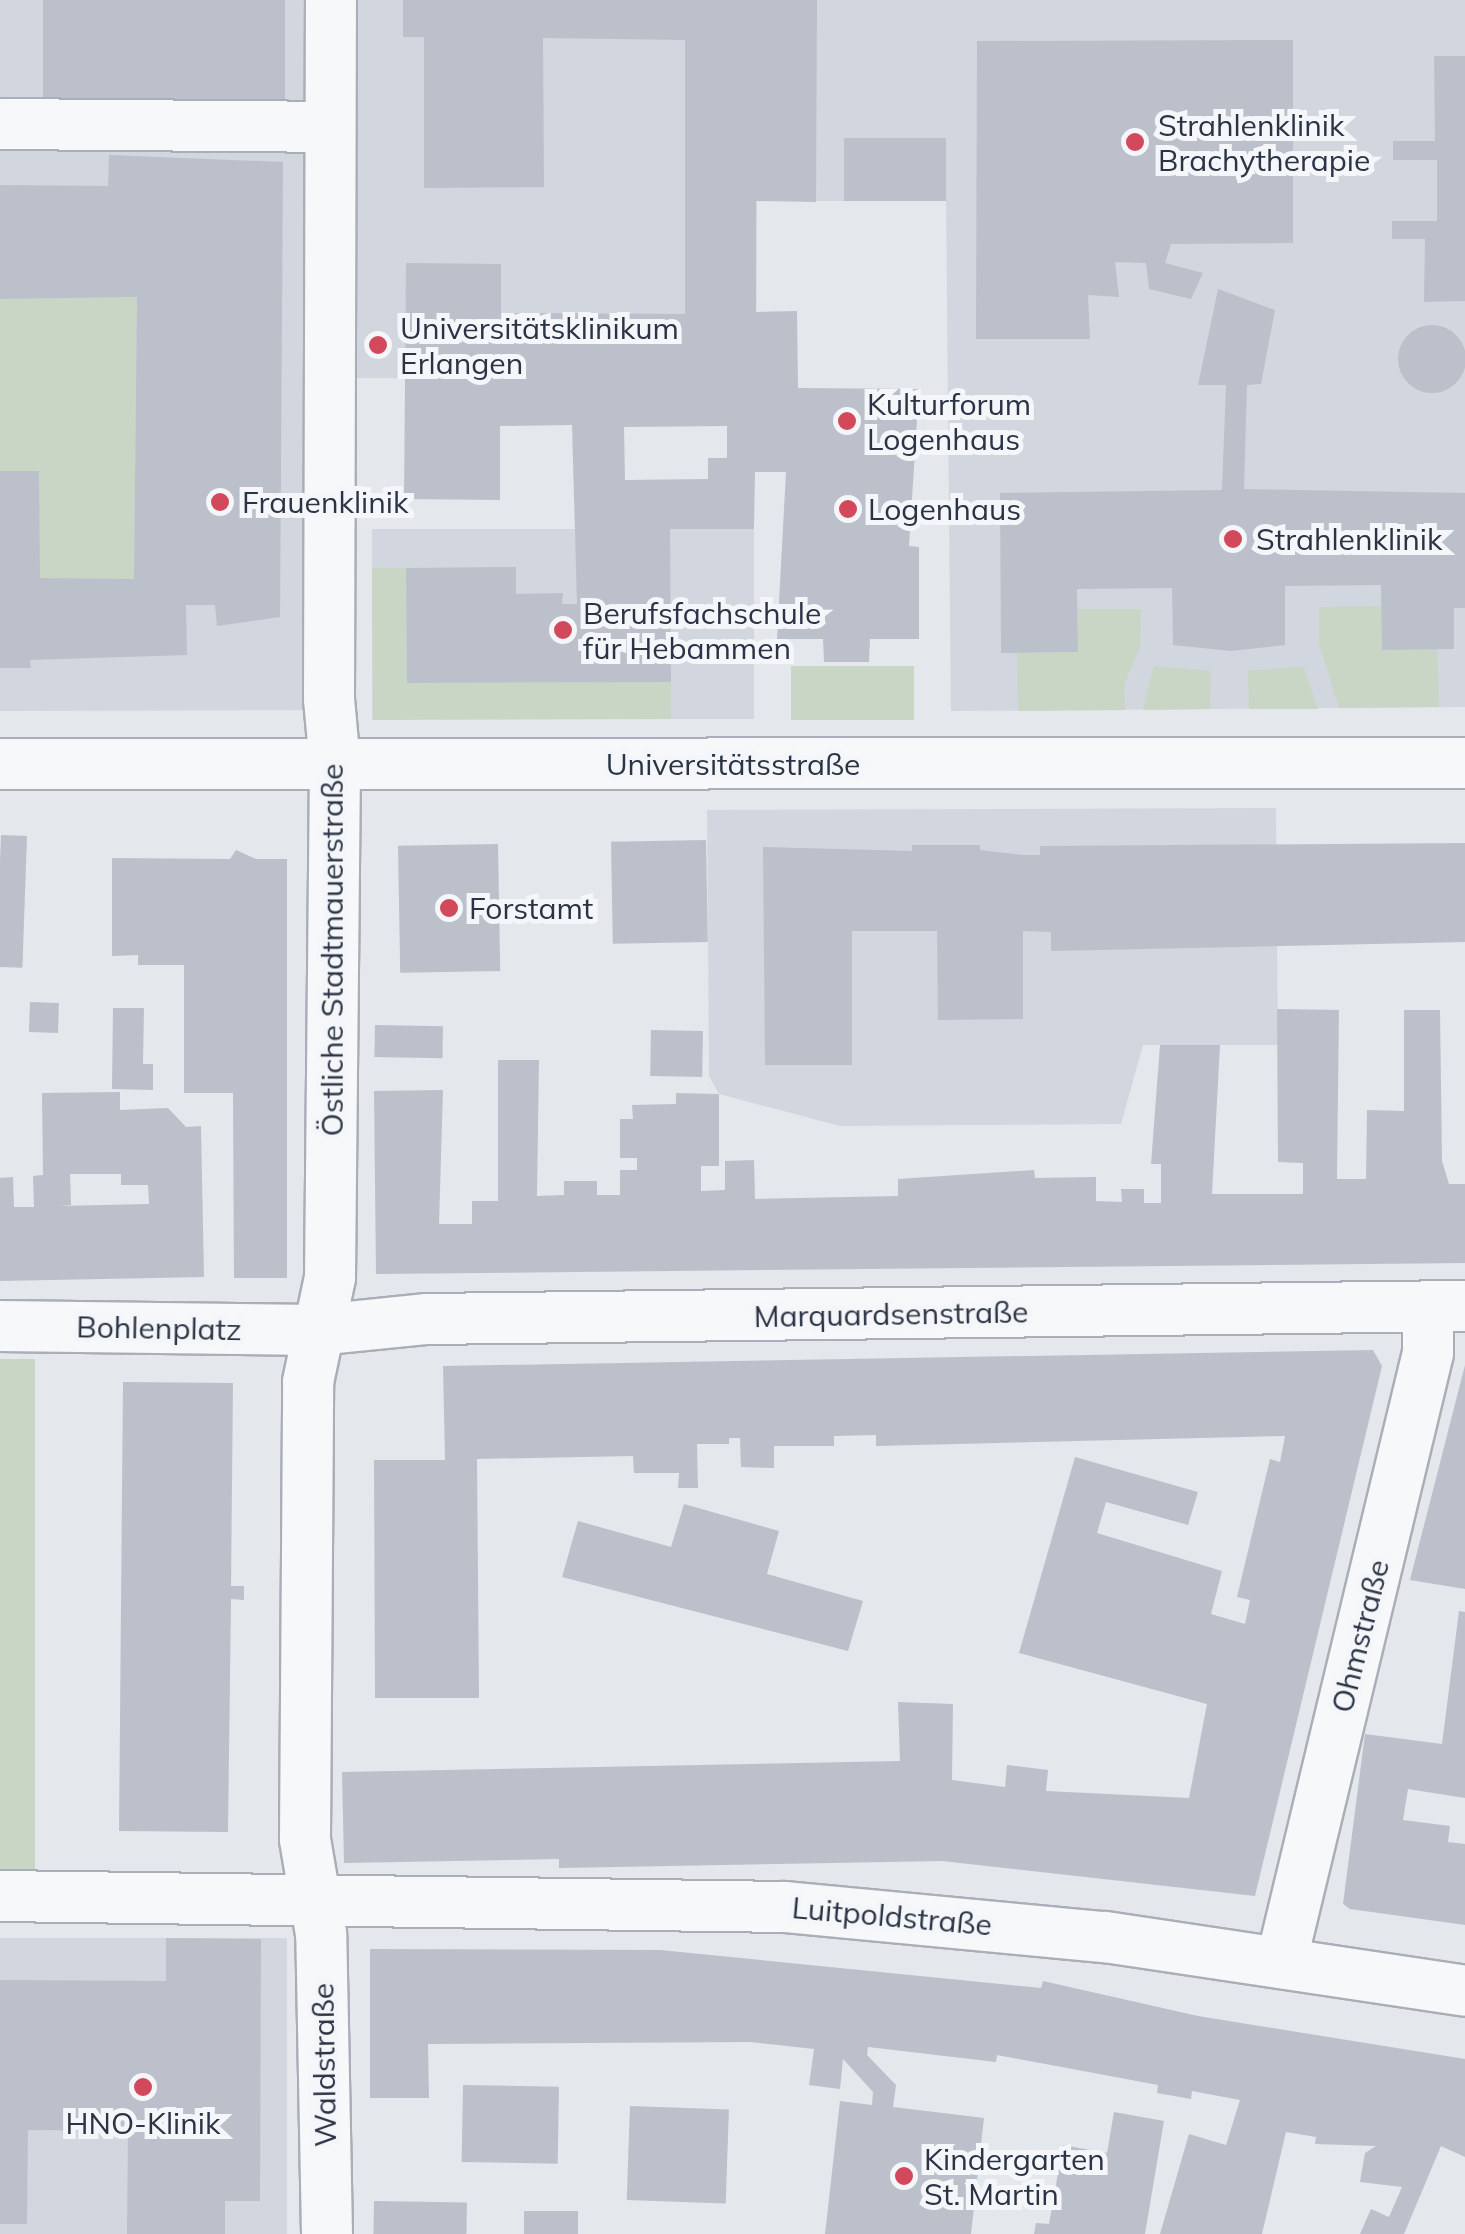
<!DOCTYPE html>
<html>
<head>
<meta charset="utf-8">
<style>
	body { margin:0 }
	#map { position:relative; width:1465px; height:2234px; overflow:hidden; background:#e4e7ec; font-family:Mulish,sans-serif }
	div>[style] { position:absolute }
	.built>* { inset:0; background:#d2d6de; transform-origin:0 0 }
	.green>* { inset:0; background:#c9d6c5; transform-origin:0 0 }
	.building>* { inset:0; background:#bbc0ca; transform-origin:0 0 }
	.round { border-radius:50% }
	.roads { filter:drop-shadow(2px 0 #a9aeb7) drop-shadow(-2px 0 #a9aeb7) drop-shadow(0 2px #a9aeb7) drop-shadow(0 -2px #a9aeb7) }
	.minor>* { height:50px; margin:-25px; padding:0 25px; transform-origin:25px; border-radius:25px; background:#f7f8fa }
	.dots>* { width:28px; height:28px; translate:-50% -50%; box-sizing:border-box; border:5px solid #f4f6f9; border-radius:50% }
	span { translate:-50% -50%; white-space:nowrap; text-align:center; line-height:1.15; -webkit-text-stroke:10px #f4f6f9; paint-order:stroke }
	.poi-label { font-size:30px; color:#2b3445 }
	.left { translate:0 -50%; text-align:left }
	.street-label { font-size:30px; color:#2b3445 }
</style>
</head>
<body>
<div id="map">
	<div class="built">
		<i style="clip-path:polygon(0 0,1465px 0,1465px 707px,951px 711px,946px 201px,757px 201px,756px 379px,317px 378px,316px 710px,0 711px)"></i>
		<i style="left:754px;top:529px;width:190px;height:382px;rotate:90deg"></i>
		<i style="clip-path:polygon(1276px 808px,1278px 1045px,1143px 1045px,1121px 1124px,840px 1126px,719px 1094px,709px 1076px,707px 810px)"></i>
		<i style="left:0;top:1938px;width:287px;height:296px"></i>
	</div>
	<div class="green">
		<i style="clip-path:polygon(137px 297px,134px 579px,40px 578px,39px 472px,0 471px,0 299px)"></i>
		<i style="clip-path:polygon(372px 568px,406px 568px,407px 683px,671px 682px,671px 719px,373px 720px)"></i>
		<i style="clip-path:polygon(1382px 606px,1437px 648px,1439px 707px,1339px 708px,1319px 644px,1319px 607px)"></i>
		<i style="clip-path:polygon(1078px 609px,1141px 609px,1140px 647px,1124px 685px,1125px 710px,1018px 711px,1017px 653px,1078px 652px)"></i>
		<i style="left:914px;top:666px;width:54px;height:123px;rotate:90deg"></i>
		<i style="clip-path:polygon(1154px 666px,1211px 671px,1210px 709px,1143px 710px)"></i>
		<i style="clip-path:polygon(1303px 666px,1318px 709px,1249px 709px,1248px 671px)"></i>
		<i style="left:0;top:1359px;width:35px;height:517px"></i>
	</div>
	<div class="building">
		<i style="left:43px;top:0;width:242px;height:106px"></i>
		<i style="clip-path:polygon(evenodd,403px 0,817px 0,816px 202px,756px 201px,756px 312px,797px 311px,798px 388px,919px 389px,909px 546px,919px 547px,919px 639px,870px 639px,869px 662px,824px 662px,823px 639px,777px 639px,786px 472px,755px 472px,754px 529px,670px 529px,671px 682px,407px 683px,406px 568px,516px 567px,516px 594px,563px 593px,562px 604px,577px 604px,572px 425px,500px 426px,500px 500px,404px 499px,406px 263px,501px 264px,501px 313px,685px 314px,685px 40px,543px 38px,544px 187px,424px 188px,424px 37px,403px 37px,403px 0,727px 426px,727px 458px,708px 458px,708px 479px,625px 480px,624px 427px,727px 426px)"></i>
		<i style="clip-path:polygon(1293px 40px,1293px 243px,1171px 244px,1165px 263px,1203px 273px,1191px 299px,1149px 289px,1146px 263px,1115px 262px,1119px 297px,1088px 295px,1090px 339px,976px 339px,977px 41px)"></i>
		<i style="clip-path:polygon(1434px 56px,1465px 56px,1465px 301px,1424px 302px,1425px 239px,1392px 239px,1392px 221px,1437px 221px,1437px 160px,1393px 160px,1393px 141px,1435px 141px)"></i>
		<i style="left:946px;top:138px;width:63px;height:102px;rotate:90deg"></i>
		<i style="clip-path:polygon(109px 155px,283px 162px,280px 617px,217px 626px,215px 605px,186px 605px,187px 655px,30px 660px,31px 668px,0 668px,0 471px,39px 471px,40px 578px,134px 579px,137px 297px,0 299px,0 185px,108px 186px)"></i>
		<i style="clip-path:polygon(1218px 289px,1275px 310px,1261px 384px,1247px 385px,1244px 489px,1465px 493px,1465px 608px,1454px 608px,1454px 649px,1382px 650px,1381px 585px,1285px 586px,1285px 645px,1231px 651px,1173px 645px,1172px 588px,1077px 589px,1078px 652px,1001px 653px,1000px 493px,1222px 490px,1226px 385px,1198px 385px)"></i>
		<i class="round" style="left:1398px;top:325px;width:68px;height:68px"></i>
		<i style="left:1px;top:835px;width:26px;height:132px;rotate:2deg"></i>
		<i style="left:706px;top:840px;width:102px;height:95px;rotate:89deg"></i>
		<i style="clip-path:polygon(1465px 843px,1465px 942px,1051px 951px,1051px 932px,1023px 931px,1023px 1019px,938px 1020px,937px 931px,852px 931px,852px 1065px,765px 1065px,763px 847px,912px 851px,912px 845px,980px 845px,980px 850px,1022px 855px,1040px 855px,1040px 846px)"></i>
		<i style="left:498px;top:844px;width:127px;height:100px;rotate:89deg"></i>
		<i style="clip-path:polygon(236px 850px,256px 859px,287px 859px,287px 1278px,234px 1278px,233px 1093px,184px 1093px,184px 965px,138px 965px,138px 955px,112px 956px,112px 858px,230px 859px)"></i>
		<i style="left:30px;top:1002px;width:29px;height:30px;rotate:2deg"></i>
		<i style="clip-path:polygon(113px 1008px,144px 1008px,143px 1064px,153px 1064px,153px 1090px,112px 1089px)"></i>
		<i style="clip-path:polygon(1277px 1009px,1339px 1010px,1337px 1179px,1366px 1179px,1367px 1110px,1404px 1111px,1404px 1010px,1440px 1010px,1442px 1161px,1449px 1184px,1465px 1184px,1465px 1263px,376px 1274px,374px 1091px,443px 1090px,439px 1224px,472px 1224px,472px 1201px,498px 1201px,498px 1060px,539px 1060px,537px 1196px,564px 1195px,564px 1181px,597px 1181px,597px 1195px,620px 1195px,620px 1170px,637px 1170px,637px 1158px,620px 1158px,620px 1119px,633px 1119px,632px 1105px,676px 1104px,676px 1093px,719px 1094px,719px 1166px,701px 1166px,701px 1191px,725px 1190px,725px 1161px,754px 1160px,755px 1199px,898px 1196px,898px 1179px,1034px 1170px,1035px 1178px,1096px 1177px,1096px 1201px,1122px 1202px,1121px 1189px,1144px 1189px,1144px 1203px,1161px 1203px,1161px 1164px,1151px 1164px,1160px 1045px,1220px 1045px,1212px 1194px,1303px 1194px,1303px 1163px,1278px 1162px)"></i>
		<i style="left:375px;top:1025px;width:68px;height:32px;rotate:1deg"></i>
		<i style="left:651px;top:1030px;width:52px;height:46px;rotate:1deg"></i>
		<i style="clip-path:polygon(evenodd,120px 1092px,120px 1110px,168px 1108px,186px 1127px,201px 1126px,204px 1277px,0 1281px,0 1178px,13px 1177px,14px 1207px,34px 1207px,33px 1176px,43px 1175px,42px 1093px,120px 1092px,70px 1174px,121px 1174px,121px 1185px,148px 1185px,149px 1204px,59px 1206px,71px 1205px,70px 1174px)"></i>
		<i style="clip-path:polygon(1373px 1350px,1382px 1366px,1255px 1896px,942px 1861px,559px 1868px,559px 1859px,344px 1863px,342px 1772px,900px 1761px,898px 1702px,953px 1704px,952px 1780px,1005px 1787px,1007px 1765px,1048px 1770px,1046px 1791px,1189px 1798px,1207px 1704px,1019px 1653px,1075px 1457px,1198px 1492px,1188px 1525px,1106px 1502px,1097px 1533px,1222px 1571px,1211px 1614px,1245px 1624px,1250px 1600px,1237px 1597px,1270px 1459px,1280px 1462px,1285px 1436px,876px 1446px,876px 1435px,834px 1436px,834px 1446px,774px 1446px,774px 1468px,741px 1467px,740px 1438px,729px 1438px,729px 1444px,697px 1444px,698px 1488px,678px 1488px,679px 1473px,634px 1473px,633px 1456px,477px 1459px,479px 1698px,375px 1698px,374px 1460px,445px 1460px,443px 1366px)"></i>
		<i style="clip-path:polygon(1465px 1365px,1465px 1589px,1410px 1580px)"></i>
		<i style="clip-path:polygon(123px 1382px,233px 1383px,231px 1586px,244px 1586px,244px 1600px,231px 1599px,228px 1832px,119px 1831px)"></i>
		<i style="clip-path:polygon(684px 1504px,779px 1531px,767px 1574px,863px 1601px,848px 1651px,562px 1577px,578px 1521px,671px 1547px)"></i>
		<i style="clip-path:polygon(1459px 1611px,1465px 1612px,1465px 1798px,1408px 1789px,1403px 1820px,1450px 1826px,1448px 1842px,1465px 1844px,1465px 1925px,1350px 1909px,1343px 1904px,1365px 1734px,1442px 1744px)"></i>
		<i style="clip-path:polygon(166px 1938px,261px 1939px,260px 2201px,225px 2201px,225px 2234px,127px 2234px,128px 2131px,28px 2130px,27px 2224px,0 2224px,0 1980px,166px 1981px)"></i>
		<i style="clip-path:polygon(370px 1949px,660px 1950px,1041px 1988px,1043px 1981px,1198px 2016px,1465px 2059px,1465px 2157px,1441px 2146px,1404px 2234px,1360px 2234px,1371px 2209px,1389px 2217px,1402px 2187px,1360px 2182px,1365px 2153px,1376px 2146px,1315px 2144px,1316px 2137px,1286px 2132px,1262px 2234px,1160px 2234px,1189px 2134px,1226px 2145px,1240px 2100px,1192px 2091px,1191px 2099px,1157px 2093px,1158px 2085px,997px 2055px,996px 2062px,868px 2047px,867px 2055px,896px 2085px,893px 2107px,984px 2118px,971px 2234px,825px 2234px,840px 2101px,872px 2105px,873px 2092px,843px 2059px,840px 2089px,809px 2085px,814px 2049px,750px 2042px,428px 2044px,429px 2098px,370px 2098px)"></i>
		<i style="left:463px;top:2085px;width:96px;height:77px;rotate:1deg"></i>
		<i style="left:630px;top:2106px;width:99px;height:94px;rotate:2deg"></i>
		<i style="clip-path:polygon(1114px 2112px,1164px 2121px,1145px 2234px,1034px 2234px,1036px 2223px,1049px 2224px,1063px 2145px,1107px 2153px)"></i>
		<i style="left:374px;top:2201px;width:93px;height:33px;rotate:1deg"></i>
		<i style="left:524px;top:2211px;width:54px;height:23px"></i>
	</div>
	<div class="roads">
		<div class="minor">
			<i style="left:0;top:124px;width:330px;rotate:0.5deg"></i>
			<i style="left:0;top:764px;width:1465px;rotate:-0.04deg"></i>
			<i style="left:0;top:1326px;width:318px;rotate:0.7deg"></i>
			<i style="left:318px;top:1330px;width:110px;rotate:-5.8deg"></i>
			<i style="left:427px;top:1319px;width:1038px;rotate:-0.72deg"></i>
			<i style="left:0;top:1896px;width:785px;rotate:0.8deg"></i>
			<i style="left:785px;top:1907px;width:321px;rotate:5.4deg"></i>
			<i style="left:1105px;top:1937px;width:364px;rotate:8.5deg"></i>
			<i style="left:1281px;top:1963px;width:627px;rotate:-76.45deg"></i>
			<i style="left:1428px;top:1353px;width:46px;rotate:-90deg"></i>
			<i style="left:327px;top:2234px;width:300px;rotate:-91.1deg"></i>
			<i style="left:321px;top:1934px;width:96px;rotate:-99.6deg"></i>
			<i style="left:305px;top:1839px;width:457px;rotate:-89.6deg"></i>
			<i style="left:308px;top:1382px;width:106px;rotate:-78.1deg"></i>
			<i style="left:330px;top:1278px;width:513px;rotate:-89.44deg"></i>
			<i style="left:335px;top:765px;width:66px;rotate:-95.2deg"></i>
			<i style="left:329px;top:699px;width:699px;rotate:-89.84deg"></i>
		</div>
	</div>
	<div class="dots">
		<i style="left:1135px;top:142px;background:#d1495b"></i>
		<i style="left:378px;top:345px;background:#d1495b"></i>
		<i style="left:847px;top:421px;background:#d1495b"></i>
		<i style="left:220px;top:502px;background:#d1495b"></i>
		<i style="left:848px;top:509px;background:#d1495b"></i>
		<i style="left:1233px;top:539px;background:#d1495b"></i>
		<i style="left:563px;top:630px;background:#d1495b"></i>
		<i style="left:449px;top:908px;background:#d1495b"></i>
		<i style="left:143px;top:2087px;background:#d1495b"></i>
		<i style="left:904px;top:2176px;background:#d1495b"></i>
	</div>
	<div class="poi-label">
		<span class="left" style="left:1158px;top:142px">Strahlenklinik<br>Brachytherapie</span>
		<span class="left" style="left:400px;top:345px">Universitätsklinikum<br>Erlangen</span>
		<span class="left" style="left:867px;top:421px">Kulturforum<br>Logenhaus</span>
		<span class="left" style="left:242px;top:502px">Frauenklinik</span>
		<span class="left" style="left:868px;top:509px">Logenhaus</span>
		<span class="left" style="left:1256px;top:539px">Strahlenklinik</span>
		<span class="left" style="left:583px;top:630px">Berufsfachschule<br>für Hebammen</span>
		<span class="left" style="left:469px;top:908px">Forstamt</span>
		<span style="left:143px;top:2123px">HNO-Klinik</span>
		<span class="left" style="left:924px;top:2176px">Kindergarten<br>St. Martin</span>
	</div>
	<div class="street-label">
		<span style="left:733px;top:764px">Universitätsstraße</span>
		<span style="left:332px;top:950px;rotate:-90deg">Östliche Stadtmauerstraße</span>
		<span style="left:891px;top:1314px;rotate:-1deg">Marquardsenstraße</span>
		<span style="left:159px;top:1328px;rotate:1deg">Bohlenplatz</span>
		<span style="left:1360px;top:1636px;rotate:-76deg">Ohmstraße</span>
		<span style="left:892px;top:1916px;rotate:5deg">Luitpoldstraße</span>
		<span style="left:324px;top:2065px;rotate:-91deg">Waldstraße</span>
	</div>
</div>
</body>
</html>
